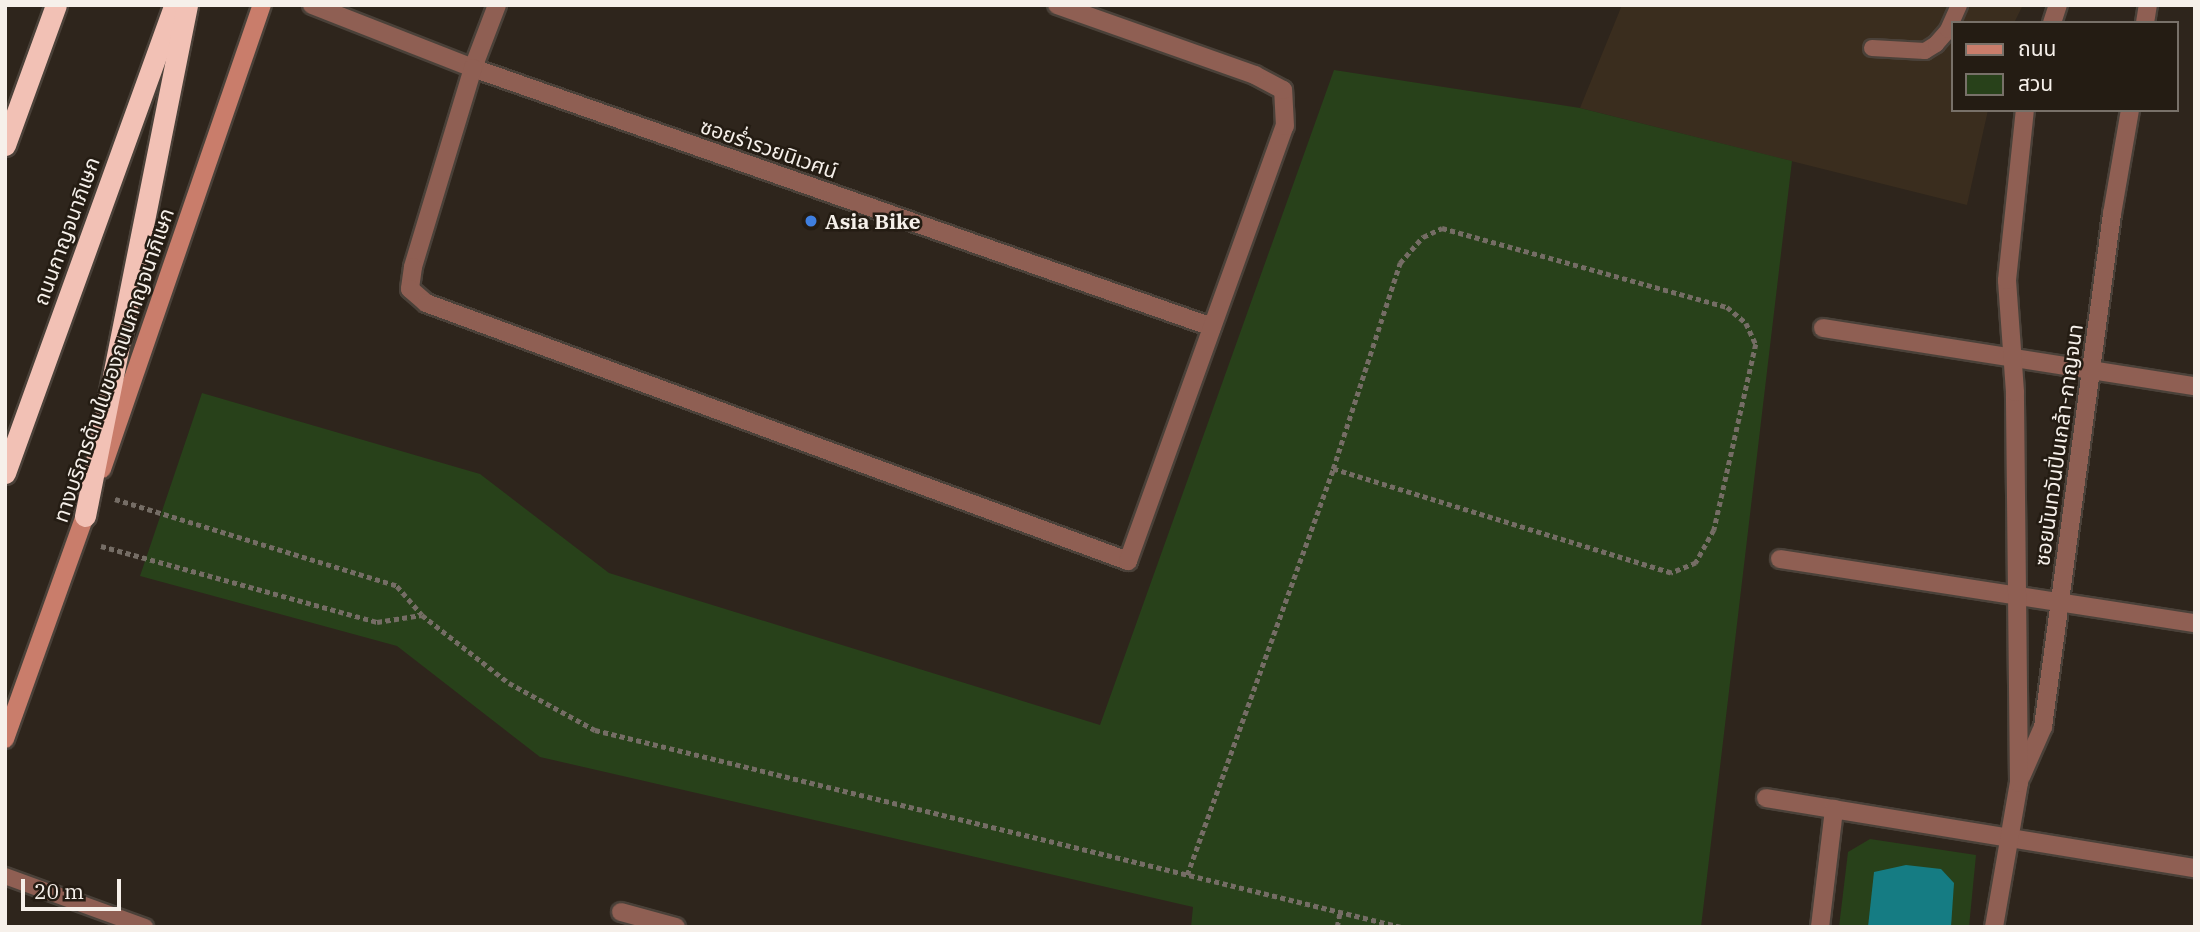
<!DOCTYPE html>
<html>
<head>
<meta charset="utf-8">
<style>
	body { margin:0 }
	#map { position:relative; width:2200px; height:932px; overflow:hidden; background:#2e251c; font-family:"IBM Plex Serif","Noto Sans Thai",serif }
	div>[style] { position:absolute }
	.built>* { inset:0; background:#3a2d1e }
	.green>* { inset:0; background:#28411a }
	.water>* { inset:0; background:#157c83 }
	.path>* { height:4.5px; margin-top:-2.25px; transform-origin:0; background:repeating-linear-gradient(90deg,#756d65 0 5px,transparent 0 8.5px) }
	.roads { filter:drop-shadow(2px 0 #4a4139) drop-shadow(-2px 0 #4a4139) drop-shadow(0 2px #4a4139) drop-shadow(0 -2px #4a4139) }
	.lane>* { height:16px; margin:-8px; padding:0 8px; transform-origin:8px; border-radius:8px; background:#8f5f53 }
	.street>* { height:18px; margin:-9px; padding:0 9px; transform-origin:9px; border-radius:9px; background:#8f5f53 }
	.secondary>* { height:18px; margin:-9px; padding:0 9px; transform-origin:9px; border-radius:9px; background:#c97d6b }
	.highway>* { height:21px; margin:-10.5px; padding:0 10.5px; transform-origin:10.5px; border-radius:10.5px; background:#f2c1b5 }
	.dots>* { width:19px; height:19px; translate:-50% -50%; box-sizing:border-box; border:4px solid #241c13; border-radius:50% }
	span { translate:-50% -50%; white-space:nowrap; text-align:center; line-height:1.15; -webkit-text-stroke:5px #241c13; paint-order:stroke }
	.street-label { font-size:21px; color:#f6f0ea }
	.poi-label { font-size:21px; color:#f6f0ea; font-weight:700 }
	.left { translate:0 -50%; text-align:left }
	.frame { position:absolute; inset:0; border:7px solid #f6f0ea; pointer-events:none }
	.legend { position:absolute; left:1951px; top:21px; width:228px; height:91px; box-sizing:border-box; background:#241c13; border:2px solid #787169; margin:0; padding:9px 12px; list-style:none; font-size:21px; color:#f6f0ea }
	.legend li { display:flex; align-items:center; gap:14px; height:35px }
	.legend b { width:35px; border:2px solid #787169 }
	.scale { position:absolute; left:21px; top:879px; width:100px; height:32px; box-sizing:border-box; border:4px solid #f6f0ea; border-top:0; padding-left:9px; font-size:21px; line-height:24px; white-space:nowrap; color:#f6f0ea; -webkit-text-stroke:5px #241c13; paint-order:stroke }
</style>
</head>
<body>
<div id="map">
	<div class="built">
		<i style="clip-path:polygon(1622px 5px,2023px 5px,2014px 23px,1953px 23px,1953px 110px,1988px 110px,1967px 205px,1580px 108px)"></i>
	</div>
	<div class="green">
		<i style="clip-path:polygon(1334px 70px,1580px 108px,1792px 161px,1701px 927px,1191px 927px,1193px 907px,540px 757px,397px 646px,140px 576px,202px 393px,480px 474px,609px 573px,1100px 725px)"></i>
		<i style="clip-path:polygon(1870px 839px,1976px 855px,1969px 927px,1839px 927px,1848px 852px)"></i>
	</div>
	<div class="water">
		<i style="clip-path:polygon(1906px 865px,1941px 869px,1954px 883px,1951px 927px,1868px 927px,1874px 872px)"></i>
	</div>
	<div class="path">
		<i style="left:115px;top:499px;width:295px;rotate:17.1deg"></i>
		<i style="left:397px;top:586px;width:38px;rotate:49deg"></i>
		<i style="left:422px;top:615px;width:110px;rotate:38deg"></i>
		<i style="left:509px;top:683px;width:98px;rotate:28.7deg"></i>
		<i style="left:595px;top:730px;width:830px;rotate:13.73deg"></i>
		<i style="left:101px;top:546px;width:286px;rotate:15.4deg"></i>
		<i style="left:377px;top:622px;width:45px;rotate:-9deg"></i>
		<i style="left:1187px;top:875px;width:431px;rotate:-70.2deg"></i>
		<i style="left:1333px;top:469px;width:217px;rotate:-72deg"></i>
		<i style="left:1400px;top:263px;width:35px;rotate:-49deg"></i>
		<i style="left:1423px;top:237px;width:21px;rotate:-25deg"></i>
		<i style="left:1442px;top:228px;width:296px;rotate:15.5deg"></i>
		<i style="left:1727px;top:307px;width:25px;rotate:40deg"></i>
		<i style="left:1746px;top:323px;width:23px;rotate:65deg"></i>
		<i style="left:1756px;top:344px;width:191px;rotate:102.7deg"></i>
		<i style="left:1714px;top:530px;width:38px;rotate:119deg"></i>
		<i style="left:1696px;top:563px;width:27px;rotate:158deg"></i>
		<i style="left:1671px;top:573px;width:354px;rotate:-162.9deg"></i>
		<i style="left:1337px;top:927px;width:15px;rotate:-79deg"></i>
	</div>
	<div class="roads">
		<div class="lane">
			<i style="left:1872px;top:48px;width:53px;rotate:3.2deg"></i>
			<i style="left:1925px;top:51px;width:13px;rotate:-32deg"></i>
			<i style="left:1936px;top:44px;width:18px;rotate:-49deg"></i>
			<i style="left:1948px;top:30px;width:27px;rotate:-66deg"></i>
			<i style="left:5px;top:876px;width:149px;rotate:20deg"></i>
		</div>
		<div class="street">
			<i style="left:312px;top:5px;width:173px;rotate:21.4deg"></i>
			<i style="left:473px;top:68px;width:783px;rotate:19.31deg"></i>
			<i style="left:497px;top:5px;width:67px;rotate:110.9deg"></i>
			<i style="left:473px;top:68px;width:208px;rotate:106.8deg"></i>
			<i style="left:413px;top:267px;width:22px;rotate:98deg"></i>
			<i style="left:410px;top:289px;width:21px;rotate:41deg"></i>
			<i style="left:426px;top:303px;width:748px;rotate:20.18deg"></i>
			<i style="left:1128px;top:561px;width:462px;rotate:-70.2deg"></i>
			<i style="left:1285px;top:126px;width:36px;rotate:-93deg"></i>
			<i style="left:1283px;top:90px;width:32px;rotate:-152deg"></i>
			<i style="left:1255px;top:75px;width:210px;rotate:-160.5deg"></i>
			<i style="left:2052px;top:23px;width:19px;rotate:-72deg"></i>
			<i style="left:2145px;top:23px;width:18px;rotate:-81deg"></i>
			<i style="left:1823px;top:328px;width:376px;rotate:8.9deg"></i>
			<i style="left:1780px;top:559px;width:420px;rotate:8.8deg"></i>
			<i style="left:2021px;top:777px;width:55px;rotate:-66.3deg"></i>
			<i style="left:2043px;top:727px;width:518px;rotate:-82.34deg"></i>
			<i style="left:2112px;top:214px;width:106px;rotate:-80.2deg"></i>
			<i style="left:1766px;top:798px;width:435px;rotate:9.3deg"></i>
			<i style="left:621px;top:912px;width:57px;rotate:15.3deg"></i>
			<i style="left:1820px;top:927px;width:119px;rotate:-83.2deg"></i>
			<i style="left:1994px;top:927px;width:146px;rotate:-80.2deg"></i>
			<i style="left:2019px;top:783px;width:391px;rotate:-90.6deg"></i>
			<i style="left:2015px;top:392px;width:112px;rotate:-94.1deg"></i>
			<i style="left:2007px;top:280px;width:171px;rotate:-84deg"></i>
		</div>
		<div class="secondary">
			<i style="left:102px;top:469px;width:491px;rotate:-71deg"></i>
			<i style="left:5px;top:739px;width:249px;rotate:-70.3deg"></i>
		</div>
		<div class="highway">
			<i style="left:5px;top:145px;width:149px;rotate:-70deg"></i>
			<i style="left:5px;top:473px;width:498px;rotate:-70.1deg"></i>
			<i style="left:85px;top:516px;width:521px;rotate:-78.71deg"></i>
		</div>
	</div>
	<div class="dots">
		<i style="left:811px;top:221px;background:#3f7fe0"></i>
	</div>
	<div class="street-label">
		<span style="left:769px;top:148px;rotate:19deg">ซอยร่ำรวยนิเวศน์</span>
		<span style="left:66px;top:231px;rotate:-70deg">ถนนกาญจนาภิเษก</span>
		<span style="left:113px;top:365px;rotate:-71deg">ทางบริการด้านในของถนนกาญจนาภิเษก</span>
		<span style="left:2058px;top:445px;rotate:-82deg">ซอยนันทวันปิ่นเกล้า-กาญจนา</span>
	</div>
	<div class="poi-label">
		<span class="left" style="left:825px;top:221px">Asia Bike</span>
	</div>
	<div class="frame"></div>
	<ul class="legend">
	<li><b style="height:9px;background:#c97d6b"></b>ถนน</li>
	<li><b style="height:19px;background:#28411a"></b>สวน</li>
	</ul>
	<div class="scale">20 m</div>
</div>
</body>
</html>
